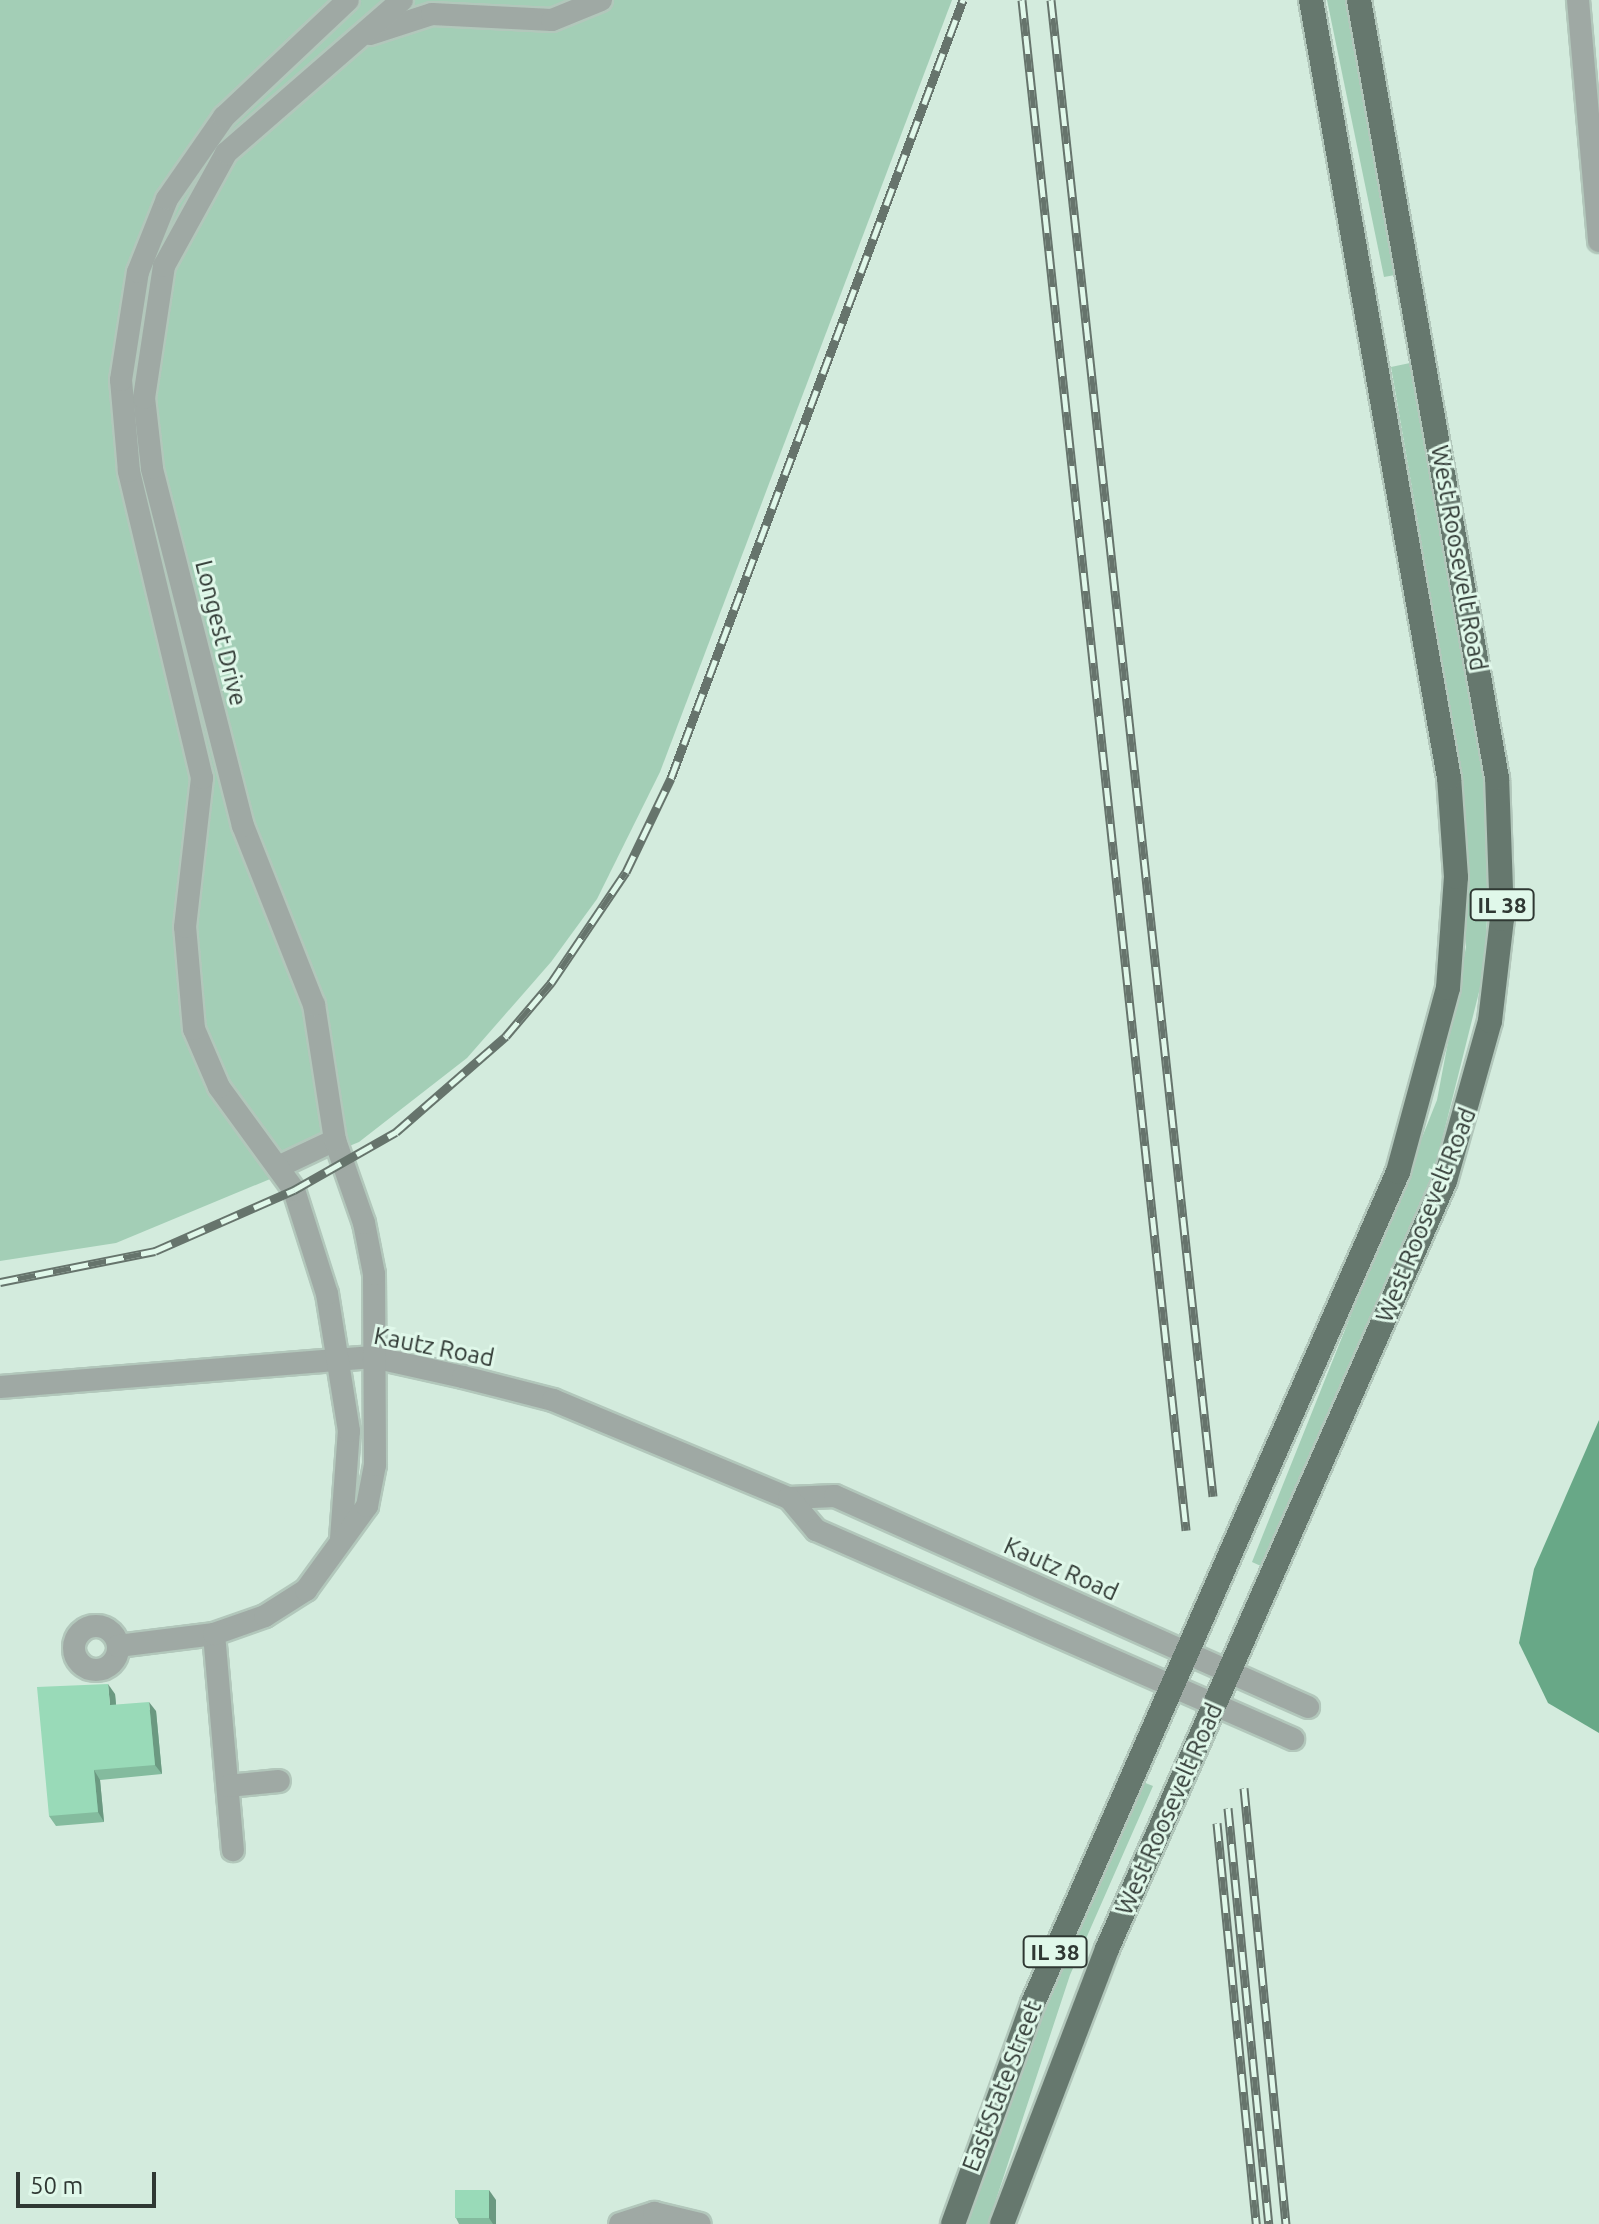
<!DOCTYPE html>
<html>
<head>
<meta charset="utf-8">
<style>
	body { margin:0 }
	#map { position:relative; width:1599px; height:2224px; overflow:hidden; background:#d3ebdd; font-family:Ubuntu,sans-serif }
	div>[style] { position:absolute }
	.green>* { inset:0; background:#a3ceb6 }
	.water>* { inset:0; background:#68a887 }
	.roads { filter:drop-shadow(2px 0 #b2c7bb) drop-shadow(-2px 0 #b2c7bb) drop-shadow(0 2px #b2c7bb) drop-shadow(0 -2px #b2c7bb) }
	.minor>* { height:22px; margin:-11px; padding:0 11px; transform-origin:11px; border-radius:11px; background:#9fa9a4 }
	.minor>.ring { margin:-11px; padding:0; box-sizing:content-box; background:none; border:22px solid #9fa9a4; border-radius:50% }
	.major>* { height:24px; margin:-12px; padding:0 12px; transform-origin:12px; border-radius:12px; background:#66786e }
	.rail>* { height:9px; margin-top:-4.5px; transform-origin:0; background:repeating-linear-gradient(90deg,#e0f8ea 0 18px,#66746c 0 36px); box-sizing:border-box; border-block:2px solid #66746c }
	.wall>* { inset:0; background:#84bb9e }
	.shaded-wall>* { inset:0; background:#6b9981 }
	.building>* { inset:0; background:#99dab8; transform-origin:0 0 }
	span { translate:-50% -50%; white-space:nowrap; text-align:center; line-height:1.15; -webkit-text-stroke:6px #e0f8ea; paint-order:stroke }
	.shield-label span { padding:2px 6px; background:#e0f8ea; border:2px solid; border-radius:6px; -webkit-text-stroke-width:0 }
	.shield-label { font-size:22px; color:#2f3833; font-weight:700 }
	.street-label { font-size:24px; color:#2f3833 }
	.scale { position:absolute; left:16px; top:2172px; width:140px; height:36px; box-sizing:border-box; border:4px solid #2f3833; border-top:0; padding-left:10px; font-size:24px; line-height:28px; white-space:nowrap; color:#2f3833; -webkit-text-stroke:6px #e0f8ea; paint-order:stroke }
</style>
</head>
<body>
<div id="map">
	<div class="green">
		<i style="clip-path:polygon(0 0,952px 0,660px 772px,597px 899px,551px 962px,467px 1058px,359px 1142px,116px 1243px,0 1261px)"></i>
		<i style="clip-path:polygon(1327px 0,1345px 0,1395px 275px,1384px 277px)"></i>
		<i style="clip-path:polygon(1410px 363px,1482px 759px,1490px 864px,1484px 972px,1432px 1180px,1263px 1567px,1252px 1562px,1437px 1100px,1466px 947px,1463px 781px,1391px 367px)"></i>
		<i style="clip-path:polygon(1143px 1782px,1153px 1786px,1070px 1975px,988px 2224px,966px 2224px,1029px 2047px)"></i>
	</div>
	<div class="water">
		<i style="clip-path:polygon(1599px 1420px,1599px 1733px,1548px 1703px,1519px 1643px,1534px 1569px)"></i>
	</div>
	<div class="roads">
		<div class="minor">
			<i style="left:1578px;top:0;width:242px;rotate:85deg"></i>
			<i style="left:370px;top:34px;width:65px;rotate:-17.9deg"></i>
			<i style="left:432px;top:14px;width:120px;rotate:2.9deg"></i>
			<i style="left:552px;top:20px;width:53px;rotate:-22.2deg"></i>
			<i style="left:278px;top:1167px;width:63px;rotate:-25.3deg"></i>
			<i style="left:0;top:1387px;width:374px;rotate:-4.6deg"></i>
			<i style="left:373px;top:1357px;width:92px;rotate:12.5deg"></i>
			<i style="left:463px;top:1377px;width:93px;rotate:14.3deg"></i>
			<i style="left:553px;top:1400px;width:256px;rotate:22.6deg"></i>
			<i style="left:789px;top:1498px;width:46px;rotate:-2.5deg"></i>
			<i style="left:835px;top:1496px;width:518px;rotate:24.04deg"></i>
			<i style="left:789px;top:1498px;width:42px;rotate:49.8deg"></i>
			<i style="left:816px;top:1530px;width:521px;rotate:23.66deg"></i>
			<i style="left:341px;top:1539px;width:108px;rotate:-85.8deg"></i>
			<i style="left:349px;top:1431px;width:139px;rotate:-99.1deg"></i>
			<i style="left:327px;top:1294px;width:109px;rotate:-107.6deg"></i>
			<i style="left:294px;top:1190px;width:127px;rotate:-126.1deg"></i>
			<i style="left:219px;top:1087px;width:63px;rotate:-113.3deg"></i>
			<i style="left:194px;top:1029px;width:102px;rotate:-95deg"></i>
			<i style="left:185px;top:927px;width:150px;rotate:-83.5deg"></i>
			<i style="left:202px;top:778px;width:316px;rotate:-103.4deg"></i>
			<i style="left:129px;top:471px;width:91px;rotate:-95deg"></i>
			<i style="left:121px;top:380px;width:109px;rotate:-81.1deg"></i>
			<i style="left:138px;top:272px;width:79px;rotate:-68.3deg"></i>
			<i style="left:167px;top:199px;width:100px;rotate:-55.2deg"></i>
			<i style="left:224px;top:117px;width:170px;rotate:-43.3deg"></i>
			<i class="ring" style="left:74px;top:1626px;width:22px;height:22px"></i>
			<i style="left:214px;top:1634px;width:217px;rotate:85deg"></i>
			<i style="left:118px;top:1646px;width:97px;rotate:-7.1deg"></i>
			<i style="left:214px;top:1634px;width:54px;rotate:-19.4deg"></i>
			<i style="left:265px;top:1616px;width:49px;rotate:-32.4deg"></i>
			<i style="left:306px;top:1590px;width:104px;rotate:-54deg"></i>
			<i style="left:367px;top:1506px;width:42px;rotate:-79deg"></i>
			<i style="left:375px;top:1465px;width:191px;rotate:-90.3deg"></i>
			<i style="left:374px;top:1274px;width:52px;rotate:-101.1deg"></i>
			<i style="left:364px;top:1223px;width:88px;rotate:-109.3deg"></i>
			<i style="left:335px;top:1140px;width:137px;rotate:-98.8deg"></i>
			<i style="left:314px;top:1005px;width:193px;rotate:-111.6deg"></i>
			<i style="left:243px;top:826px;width:369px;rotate:-104.3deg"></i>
			<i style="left:152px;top:468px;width:70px;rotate:-96.5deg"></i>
			<i style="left:144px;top:398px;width:134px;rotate:-81.4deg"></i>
			<i style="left:164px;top:266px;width:129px;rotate:-61.2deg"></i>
			<i style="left:226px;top:153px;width:233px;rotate:-41deg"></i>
			<i style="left:228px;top:1786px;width:51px;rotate:-5.6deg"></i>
			<i style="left:620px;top:2224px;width:36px;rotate:-18deg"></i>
			<i style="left:654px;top:2213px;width:47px;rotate:13.4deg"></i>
		</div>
		<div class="major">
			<i style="left:953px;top:2224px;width:235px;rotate:-70.1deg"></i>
			<i style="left:1033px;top:2003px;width:908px;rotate:-66.29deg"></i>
			<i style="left:1398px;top:1172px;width:191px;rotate:-74.8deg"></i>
			<i style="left:1448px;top:988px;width:111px;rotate:-85.9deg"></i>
			<i style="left:1456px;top:877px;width:99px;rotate:-94deg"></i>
			<i style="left:1449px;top:778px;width:790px;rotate:-100.06deg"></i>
			<i style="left:1002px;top:2224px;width:294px;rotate:-69.1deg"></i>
			<i style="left:1107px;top:1949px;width:839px;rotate:-66.25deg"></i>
			<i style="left:1445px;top:1181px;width:166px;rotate:-74.3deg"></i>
			<i style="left:1490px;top:1021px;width:103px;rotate:-83.3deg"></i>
			<i style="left:1502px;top:919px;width:141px;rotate:-92deg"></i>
			<i style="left:1497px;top:778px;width:790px;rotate:-100.06deg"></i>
		</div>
	</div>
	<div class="rail">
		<i style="left:1022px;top:0;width:1539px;rotate:83.88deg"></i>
		<i style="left:1051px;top:0;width:1505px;rotate:83.82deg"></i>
		<i style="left:0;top:1282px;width:158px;rotate:-11.3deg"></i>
		<i style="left:155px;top:1251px;width:152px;rotate:-23.7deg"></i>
		<i style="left:294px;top:1190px;width:117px;rotate:-29.6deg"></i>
		<i style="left:396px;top:1132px;width:146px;rotate:-41.1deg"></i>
		<i style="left:506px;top:1036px;width:70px;rotate:-49.7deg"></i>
		<i style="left:551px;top:983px;width:134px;rotate:-56deg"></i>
		<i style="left:626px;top:872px;width:104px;rotate:-64.4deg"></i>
		<i style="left:671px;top:778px;width:831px;rotate:-69.43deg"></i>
		<i style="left:1244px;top:1788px;width:438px;rotate:84.5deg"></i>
		<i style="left:1228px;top:1808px;width:418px;rotate:84.4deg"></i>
		<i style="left:1217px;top:1823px;width:403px;rotate:84.4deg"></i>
	</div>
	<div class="wall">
		<i style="clip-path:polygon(115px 1694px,116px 1705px,156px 1711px,162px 1774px,100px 1780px,104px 1822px,56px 1826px,49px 1816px)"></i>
		<i style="clip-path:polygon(496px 2200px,496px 2224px,459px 2224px,456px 2218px)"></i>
	</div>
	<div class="shaded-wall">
		<i style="clip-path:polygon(108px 1684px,115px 1694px,117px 1715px,110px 1705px)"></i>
		<i style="clip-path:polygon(149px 1702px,156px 1711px,162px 1774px,155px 1765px)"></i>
		<i style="clip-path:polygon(94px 1770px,100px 1780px,104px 1822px,98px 1812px)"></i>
		<i style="clip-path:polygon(489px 2190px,496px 2200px,496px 2224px,493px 2224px,489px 2218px)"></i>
	</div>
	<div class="building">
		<i style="clip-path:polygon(108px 1684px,110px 1705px,149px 1702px,155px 1765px,94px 1770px,98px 1812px,49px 1816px,37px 1687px)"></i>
		<i style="left:455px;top:2190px;width:34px;height:28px"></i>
	</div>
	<div class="shield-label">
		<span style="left:1502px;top:905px">IL 38</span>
		<span style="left:1055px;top:1952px">IL 38</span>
	</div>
	<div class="street-label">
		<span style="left:1459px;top:558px;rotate:80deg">West Roosevelt Road</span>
		<span style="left:221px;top:633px;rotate:76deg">Longest Drive</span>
		<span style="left:1426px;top:1215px;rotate:-68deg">West Roosevelt Road</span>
		<span style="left:434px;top:1347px;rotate:11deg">Kautz Road</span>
		<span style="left:1061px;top:1569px;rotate:24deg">Kautz Road</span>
		<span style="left:1169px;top:1809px;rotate:-66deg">West Roosevelt Road</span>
		<span style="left:1002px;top:2086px;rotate:-69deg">East State Street</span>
	</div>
	<div class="scale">50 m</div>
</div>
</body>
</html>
